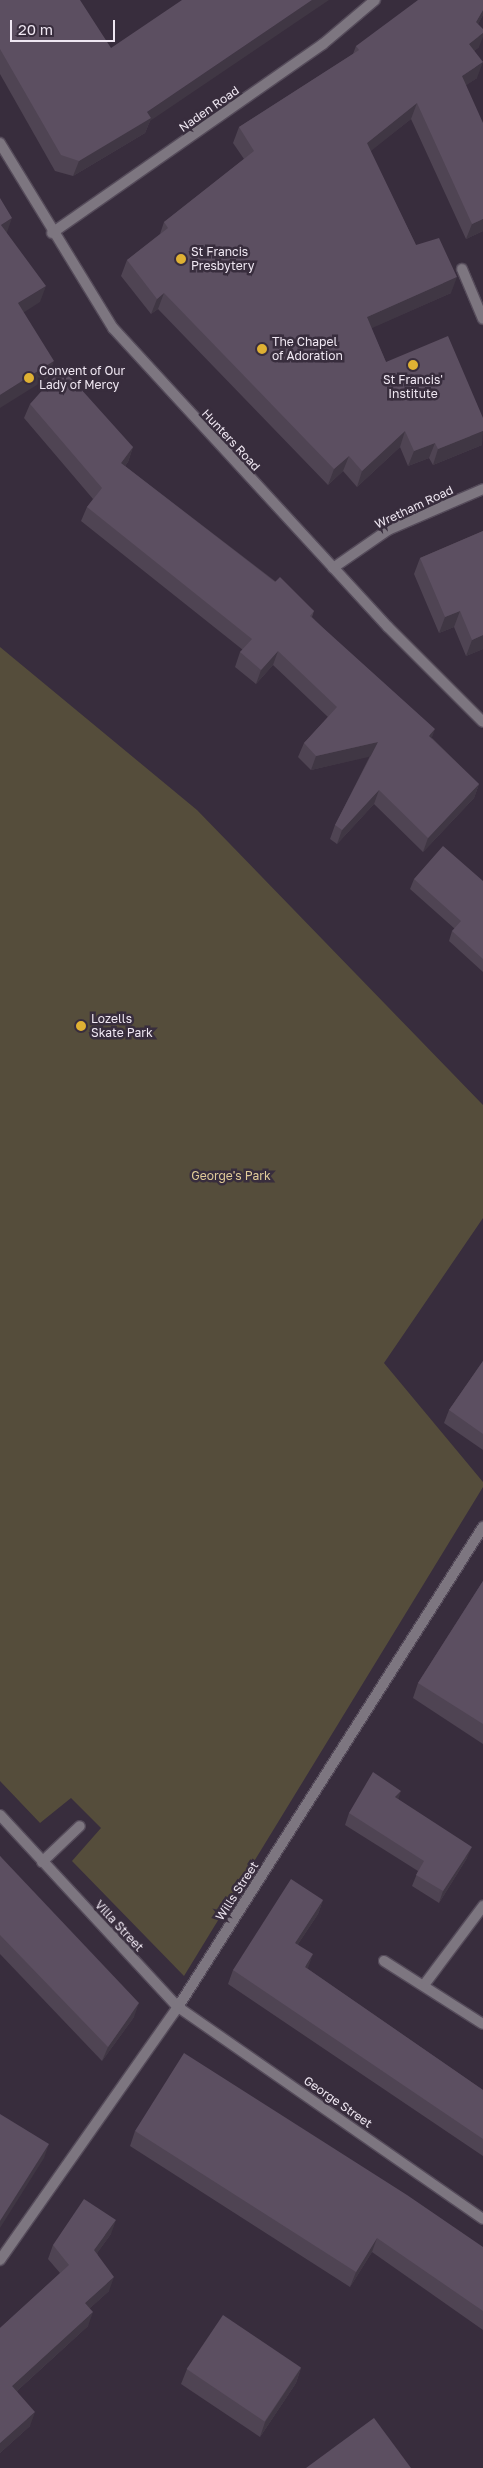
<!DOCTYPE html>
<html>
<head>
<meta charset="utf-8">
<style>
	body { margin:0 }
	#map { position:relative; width:483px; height:2468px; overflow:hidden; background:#382d3d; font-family:"Golos Text",sans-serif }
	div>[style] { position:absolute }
	.green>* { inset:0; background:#554d3b }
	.roads { filter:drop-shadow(1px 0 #554b5a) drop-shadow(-1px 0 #554b5a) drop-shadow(0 1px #554b5a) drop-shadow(0 -1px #554b5a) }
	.service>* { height:10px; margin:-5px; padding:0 5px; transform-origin:5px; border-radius:5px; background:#7d7680 }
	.minor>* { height:10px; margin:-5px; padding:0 5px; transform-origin:5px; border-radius:5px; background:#7d7680 }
	.wall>* { inset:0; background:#4f4453 }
	.shaded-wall>* { inset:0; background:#403744 }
	.building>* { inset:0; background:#5c4f61; transform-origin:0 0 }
	.dots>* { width:14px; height:14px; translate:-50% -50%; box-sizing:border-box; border:2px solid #382d3d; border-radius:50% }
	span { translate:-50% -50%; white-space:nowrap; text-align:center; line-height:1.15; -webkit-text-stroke:5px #382d3d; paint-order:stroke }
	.street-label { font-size:12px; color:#efe7f2 }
	.poi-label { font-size:12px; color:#efe7f2 }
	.left { translate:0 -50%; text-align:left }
	.park-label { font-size:12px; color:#e1cb99 }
	.scale { position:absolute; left:10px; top:20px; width:105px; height:22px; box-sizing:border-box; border:2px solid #efe7f2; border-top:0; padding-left:6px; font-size:15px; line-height:18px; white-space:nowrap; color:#efe7f2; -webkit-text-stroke:4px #382d3d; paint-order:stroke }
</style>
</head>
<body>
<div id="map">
	<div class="green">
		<i style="clip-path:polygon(0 647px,197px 810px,483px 1105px,483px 1218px,384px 1363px,483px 1482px,483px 1487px,184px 1976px,72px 1861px,101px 1828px,71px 1798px,40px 1823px,0 1781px)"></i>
	</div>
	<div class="roads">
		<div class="service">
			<i style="left:462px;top:269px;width:54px;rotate:67.2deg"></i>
		</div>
		<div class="minor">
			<i style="left:0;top:143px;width:217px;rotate:58.6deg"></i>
			<i style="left:113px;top:328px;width:406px;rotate:47.4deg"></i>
			<i style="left:388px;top:627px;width:134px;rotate:45deg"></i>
			<i style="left:52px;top:233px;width:330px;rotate:-34.9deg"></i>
			<i style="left:323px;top:44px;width:68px;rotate:-40.2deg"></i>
			<i style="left:333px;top:568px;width:67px;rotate:-34.6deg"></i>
			<i style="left:388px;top:530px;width:103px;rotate:-23.3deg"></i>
			<i style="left:0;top:1815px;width:262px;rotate:47.2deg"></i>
			<i style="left:178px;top:2007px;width:371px;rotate:34.8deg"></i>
			<i style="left:42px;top:1862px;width:52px;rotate:-43.5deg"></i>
			<i style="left:384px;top:1961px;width:117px;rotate:32.5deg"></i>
			<i style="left:424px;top:1985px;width:99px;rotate:-53.2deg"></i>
			<i style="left:0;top:2260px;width:309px;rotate:-54.9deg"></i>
			<i style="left:178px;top:2007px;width:569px;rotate:-57.57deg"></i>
		</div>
	</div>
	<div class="wall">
		<i style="clip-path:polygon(0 0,150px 121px,145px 133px,73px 176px,55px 171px,0 74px)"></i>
		<i style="clip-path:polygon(483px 0,483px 15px,478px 24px,479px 47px,474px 51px,477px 78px,466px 85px,483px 231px,466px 239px,411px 119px,370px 151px,416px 245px,451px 293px,371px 328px,386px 362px,482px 445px,433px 465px,429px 458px,408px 466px,400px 447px,357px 487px,343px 471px,328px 485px,158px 309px,151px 314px,121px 276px,127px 260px,160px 234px,164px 222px,244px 159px,233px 143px,239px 127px,353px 54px,356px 46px)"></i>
		<i style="clip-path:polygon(30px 404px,133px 447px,128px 462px,125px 466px,314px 611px,312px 617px,432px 738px,479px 784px,474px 798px,423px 852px,374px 804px,337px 844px,330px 839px,335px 825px,370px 756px,311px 770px,298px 757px,304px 743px,328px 717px,273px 665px,256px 684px,235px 667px,240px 652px,243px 650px,81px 521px,87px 507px,93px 499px,24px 418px)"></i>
		<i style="clip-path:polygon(483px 531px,483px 649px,466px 656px,454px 627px,439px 633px,414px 574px,420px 558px)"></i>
		<i style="clip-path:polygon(414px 879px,483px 881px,483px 972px,449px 941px,452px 931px,455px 929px,410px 889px)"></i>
		<i style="clip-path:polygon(483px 1361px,483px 1450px,444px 1423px,449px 1410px)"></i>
		<i style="clip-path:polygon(483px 1581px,483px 1744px,413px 1698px,418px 1683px)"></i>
		<i style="clip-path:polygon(398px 1799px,467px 1858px,439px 1903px,412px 1886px,418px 1871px,345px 1825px,349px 1813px)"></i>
		<i style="clip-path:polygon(0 1856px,134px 2017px,102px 2061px,0 1954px)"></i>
		<i style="clip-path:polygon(323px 1900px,318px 1914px,298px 1944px,308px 1969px,483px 2090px,483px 2156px,228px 1984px,233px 1970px)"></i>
		<i style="clip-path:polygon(135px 2131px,483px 2247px,483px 2330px,372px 2252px,350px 2287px,130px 2146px)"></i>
		<i style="clip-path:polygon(111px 2234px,97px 2253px,109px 2291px,90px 2308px,88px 2326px,17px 2391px,30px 2426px,0 2453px,0 2328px,60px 2273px,48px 2259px,53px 2245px)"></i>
		<i style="clip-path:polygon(301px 2368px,296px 2383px,260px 2437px,181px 2384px,187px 2369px)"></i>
	</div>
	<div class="shaded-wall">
		<i style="clip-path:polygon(312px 0,329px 0,150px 121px,145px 133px,73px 176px,79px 161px,147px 112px)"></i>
		<i style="clip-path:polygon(483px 10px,483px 15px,471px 37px,476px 22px)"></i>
		<i style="clip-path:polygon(483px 33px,483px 37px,479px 47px,464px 59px,469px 44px)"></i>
		<i style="clip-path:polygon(483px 62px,477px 78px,456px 92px,462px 76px)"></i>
		<i style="clip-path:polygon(417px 103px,411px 119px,361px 159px,367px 143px)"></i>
		<i style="clip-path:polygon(12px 218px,6px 235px,1px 225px)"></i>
		<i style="clip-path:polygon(483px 219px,483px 231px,466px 239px,472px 224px)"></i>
		<i style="clip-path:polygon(457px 277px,451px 293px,361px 333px,367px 317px)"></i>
		<i style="clip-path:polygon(46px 286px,40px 302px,12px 320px,18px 303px)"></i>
		<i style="clip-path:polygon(164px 293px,158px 309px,151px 314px,157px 299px)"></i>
		<i style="clip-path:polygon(54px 361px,48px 378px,0 408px,0 395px)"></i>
		<i style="clip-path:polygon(405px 431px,400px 447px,357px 487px,362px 471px)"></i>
		<i style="clip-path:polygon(483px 431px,482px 445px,433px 465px,438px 449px)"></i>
		<i style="clip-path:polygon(435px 443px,429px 458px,408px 466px,414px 451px)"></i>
		<i style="clip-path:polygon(133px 447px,128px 462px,116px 477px,121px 463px)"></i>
		<i style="clip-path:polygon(349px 456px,343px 471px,328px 485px,334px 469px)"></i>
		<i style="clip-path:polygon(460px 611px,454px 627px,439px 633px,445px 617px)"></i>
		<i style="clip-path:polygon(483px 635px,483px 649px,466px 656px,472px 640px)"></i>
		<i style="clip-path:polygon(278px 651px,273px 665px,256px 684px,261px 670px)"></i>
		<i style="clip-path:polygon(435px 729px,430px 743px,429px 736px)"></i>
		<i style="clip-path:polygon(378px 742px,373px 756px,311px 770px,316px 756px)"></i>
		<i style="clip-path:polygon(479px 784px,474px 798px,423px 852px,428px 838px)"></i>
		<i style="clip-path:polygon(379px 790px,374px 804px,337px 844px,342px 830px)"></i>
		<i style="clip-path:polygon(401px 1791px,397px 1803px,395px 1797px)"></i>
		<i style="clip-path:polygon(472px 1847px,467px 1858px,439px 1903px,443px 1891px)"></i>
		<i style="clip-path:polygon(323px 1900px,318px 1914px,290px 1956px,295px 1943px)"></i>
		<i style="clip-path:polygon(313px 1954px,308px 1968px,300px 1981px,305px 1967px)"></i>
		<i style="clip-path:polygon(139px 2003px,134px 2017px,102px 2061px,108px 2047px)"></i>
		<i style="clip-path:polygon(49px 2144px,44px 2158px,0 2228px,0 2221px)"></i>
		<i style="clip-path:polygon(116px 2220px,111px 2234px,89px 2264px,94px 2250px)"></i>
		<i style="clip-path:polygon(377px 2238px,372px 2252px,350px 2287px,356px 2272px)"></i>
		<i style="clip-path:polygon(114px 2277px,109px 2291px,80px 2317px,85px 2303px)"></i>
		<i style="clip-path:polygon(93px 2312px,88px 2326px,7px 2400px,12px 2386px)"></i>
		<i style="clip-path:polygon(301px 2368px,296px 2383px,260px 2437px,265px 2422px)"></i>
		<i style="clip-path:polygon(35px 2412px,30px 2426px,0 2453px,0 2443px)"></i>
	</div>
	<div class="building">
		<i style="clip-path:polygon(0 0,80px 0,111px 48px,182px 0,312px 0,147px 112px,151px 118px,79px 161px,61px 155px,0 49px)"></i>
		<i style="clip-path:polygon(418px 0,483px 0,483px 10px,476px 22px,483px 29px,483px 33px,469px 44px,483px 62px,462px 76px,483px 123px,483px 219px,472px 224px,417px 103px,367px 143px,416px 245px,439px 238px,457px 277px,367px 317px,386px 362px,448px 336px,483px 418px,483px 431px,438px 449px,435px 443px,414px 451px,405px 431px,362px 471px,349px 456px,334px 469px,164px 293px,157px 299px,127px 260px,168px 228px,164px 222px,254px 151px,239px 127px,359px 50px,356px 46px)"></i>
		<i style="clip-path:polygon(0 198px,12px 218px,1px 225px,46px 286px,18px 303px,54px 361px,0 395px)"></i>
		<i style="clip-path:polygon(62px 368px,133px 447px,121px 463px,275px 582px,280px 577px,314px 611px,310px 616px,435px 729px,429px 736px,479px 784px,428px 838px,379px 790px,342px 830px,335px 825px,378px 742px,316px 756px,304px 743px,337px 707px,278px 651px,261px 670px,240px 652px,252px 639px,87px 507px,102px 488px,30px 404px)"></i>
		<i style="clip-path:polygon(483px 531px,483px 635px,472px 640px,460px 611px,445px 617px,420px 558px)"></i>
		<i style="clip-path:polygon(443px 846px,483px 881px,483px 959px,452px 931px,461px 921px,414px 879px)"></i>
		<i style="clip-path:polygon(483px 1361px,483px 1434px,449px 1410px)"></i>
		<i style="clip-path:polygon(483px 1581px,483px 1724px,418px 1683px)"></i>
		<i style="clip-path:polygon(373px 1772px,401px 1791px,395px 1797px,472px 1847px,443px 1891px,416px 1875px,424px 1861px,349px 1813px)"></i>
		<i style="clip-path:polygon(0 1856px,139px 2003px,108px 2047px,0 1935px)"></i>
		<i style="clip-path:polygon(291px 1879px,323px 1900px,295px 1943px,313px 1954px,305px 1967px,483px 2090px,483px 2139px,233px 1970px)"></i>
		<i style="clip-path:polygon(184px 2053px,407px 2195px,483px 2247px,483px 2311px,377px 2238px,356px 2272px,135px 2131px)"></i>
		<i style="clip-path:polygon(0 2114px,49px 2144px,0 2221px)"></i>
		<i style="clip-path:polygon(84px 2199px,116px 2220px,94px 2250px,114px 2277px,85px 2303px,93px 2312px,12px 2386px,35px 2412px,0 2443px,0 2328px,69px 2265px,53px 2245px)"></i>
		<i style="left:223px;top:2315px;width:94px;height:65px;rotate:34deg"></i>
		<i style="clip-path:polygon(374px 2418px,411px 2468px,306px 2468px)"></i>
	</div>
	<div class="dots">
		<i style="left:181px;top:259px;background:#dfb133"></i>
		<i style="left:262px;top:349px;background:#dfb133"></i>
		<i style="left:413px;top:365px;background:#dfb133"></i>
		<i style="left:29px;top:378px;background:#dfb133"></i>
		<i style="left:81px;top:1026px;background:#dfb133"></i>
	</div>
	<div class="street-label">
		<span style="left:209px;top:109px;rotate:-35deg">Naden Road</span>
		<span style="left:231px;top:440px;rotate:47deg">Hunters Road</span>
		<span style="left:414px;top:507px;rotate:-25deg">Wretham Road</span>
		<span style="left:237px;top:1891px;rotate:-57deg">Wills Street</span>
		<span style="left:119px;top:1926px;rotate:47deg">Villa Street</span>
		<span style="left:338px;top:2102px;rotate:35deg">George Street</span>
	</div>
	<div class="poi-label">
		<span class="left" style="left:191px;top:259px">St Francis<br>Presbytery</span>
		<span class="left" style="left:272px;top:349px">The Chapel<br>of Adoration</span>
		<span class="left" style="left:39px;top:378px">Convent of Our<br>Lady of Mercy</span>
		<span style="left:413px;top:387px">St Francis'<br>Institute</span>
		<span class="left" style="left:91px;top:1026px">Lozells<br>Skate Park</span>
	</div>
	<div class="park-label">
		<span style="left:231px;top:1176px">George's Park</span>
	</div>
	<div class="scale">20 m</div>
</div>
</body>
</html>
